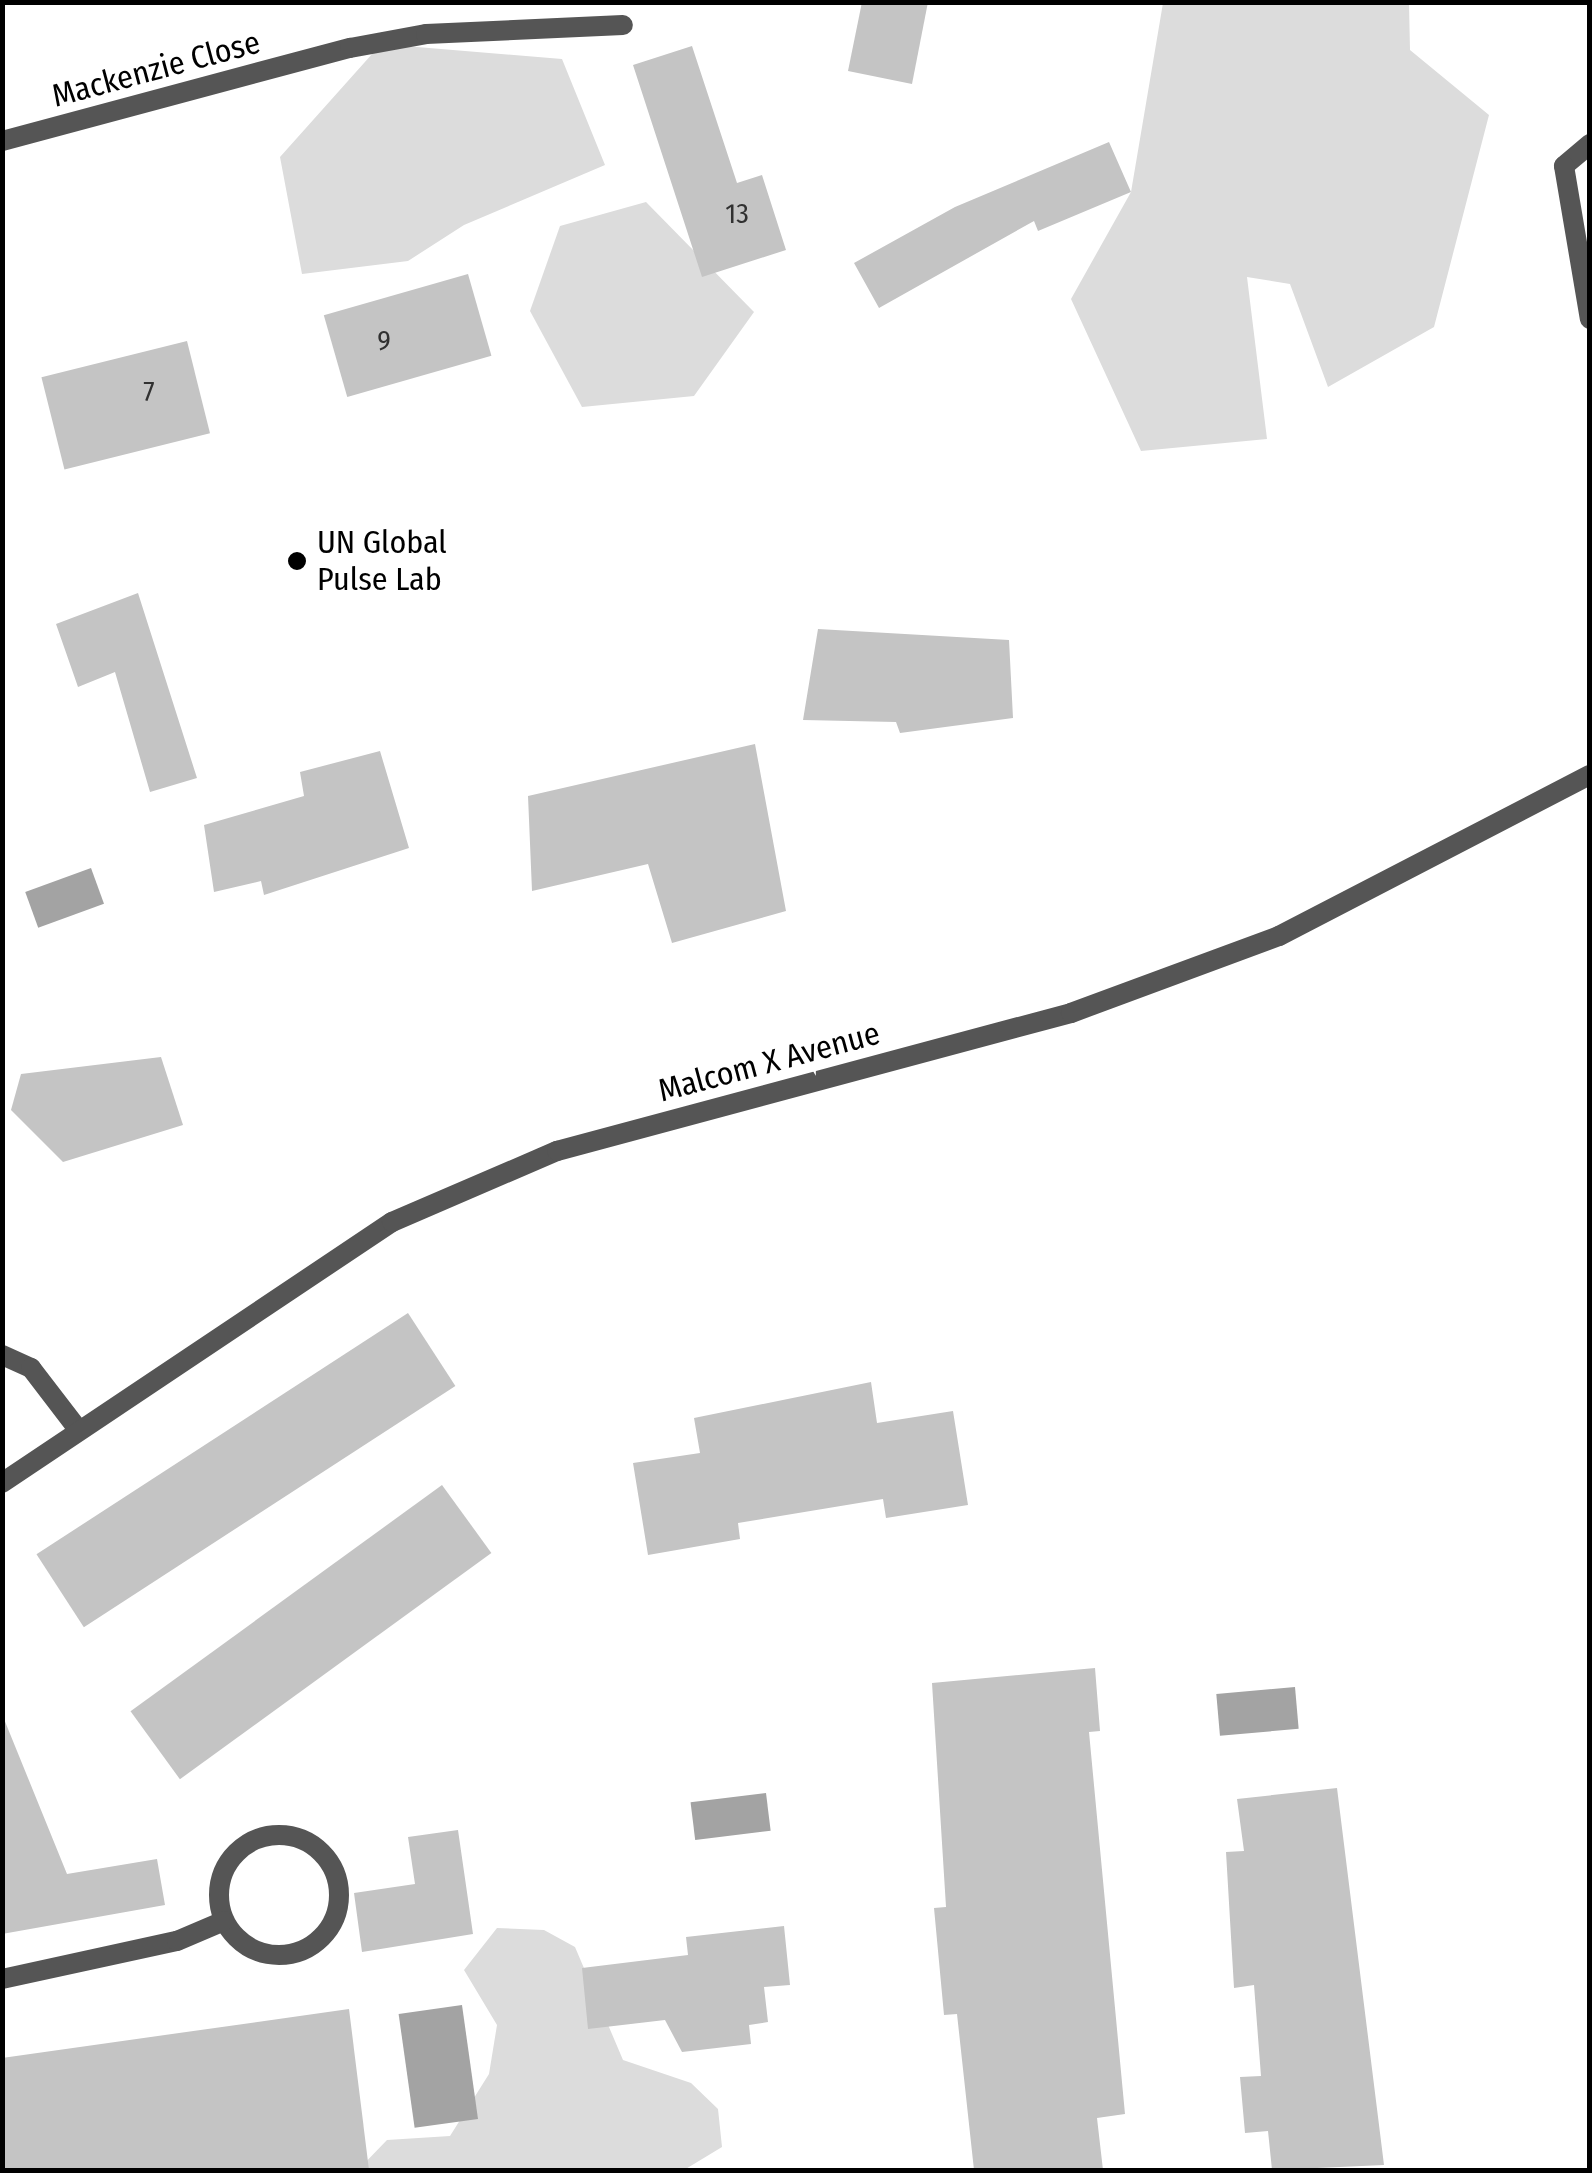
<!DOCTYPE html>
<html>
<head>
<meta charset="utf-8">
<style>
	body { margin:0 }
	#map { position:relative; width:1592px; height:2173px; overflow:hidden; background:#fff; font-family:"Fira Sans Condensed",sans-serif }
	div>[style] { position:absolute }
	.green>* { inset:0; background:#dcdcdc }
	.water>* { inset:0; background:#a3a3a3; transform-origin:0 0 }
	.building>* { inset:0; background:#c4c4c4; transform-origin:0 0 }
	.service>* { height:20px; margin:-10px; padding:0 10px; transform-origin:10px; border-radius:10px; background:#555 }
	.service>.ring { margin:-10px; padding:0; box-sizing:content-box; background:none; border:20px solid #555; border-radius:50% }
	.minor>* { height:20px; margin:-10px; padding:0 10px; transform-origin:10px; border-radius:10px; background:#555 }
	.dots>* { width:28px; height:28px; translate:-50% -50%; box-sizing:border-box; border:5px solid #fff; border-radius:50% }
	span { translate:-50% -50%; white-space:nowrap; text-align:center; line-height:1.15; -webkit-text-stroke:9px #fff; paint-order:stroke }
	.number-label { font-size:28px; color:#313131 }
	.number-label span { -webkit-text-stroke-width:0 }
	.street-label { font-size:32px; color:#000 }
	.poi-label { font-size:32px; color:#000 }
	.left { translate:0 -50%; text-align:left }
	.frame { position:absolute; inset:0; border:5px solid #000; pointer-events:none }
</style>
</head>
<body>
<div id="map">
	<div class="green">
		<i style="clip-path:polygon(1163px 3px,1409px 3px,1410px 50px,1489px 115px,1434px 327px,1328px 387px,1290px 284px,1247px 277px,1267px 439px,1141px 451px,1071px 299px,1131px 192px)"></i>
		<i style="clip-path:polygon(381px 44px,562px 59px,605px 165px,464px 225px,408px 261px,302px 274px,280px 157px)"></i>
		<i style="clip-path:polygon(646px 202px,754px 312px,694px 396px,582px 407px,530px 311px,560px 226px)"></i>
		<i style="clip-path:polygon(497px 1928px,544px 1930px,575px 1947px,623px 2060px,691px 2083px,718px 2109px,722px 2147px,684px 2170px,358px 2170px,387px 2140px,450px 2136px,489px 2074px,497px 2025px,464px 1970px)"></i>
	</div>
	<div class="water">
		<i style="left:91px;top:868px;width:38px;height:70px;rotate:70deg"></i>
		<i style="left:1295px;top:1687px;width:42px;height:79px;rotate:85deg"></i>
		<i style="left:766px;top:1793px;width:38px;height:76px;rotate:83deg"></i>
		<i style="left:462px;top:2005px;width:115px;height:64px;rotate:82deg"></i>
	</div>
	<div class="building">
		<i style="clip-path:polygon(862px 2px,928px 2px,912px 84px,848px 71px)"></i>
		<i style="clip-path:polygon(692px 46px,737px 183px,762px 175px,786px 250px,702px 277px,633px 65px)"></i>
		<i style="clip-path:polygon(1109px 142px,1131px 192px,1038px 231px,1034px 221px,879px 308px,854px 263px,955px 207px)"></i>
		<i style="left:468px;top:274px;width:85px;height:150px;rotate:74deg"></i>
		<i style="left:187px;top:341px;width:95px;height:150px;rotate:76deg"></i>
		<i style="clip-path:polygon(138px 593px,197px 778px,150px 792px,115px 672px,78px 687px,56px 624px)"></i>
		<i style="clip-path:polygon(818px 629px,1009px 640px,1013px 718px,900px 733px,896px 722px,803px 720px)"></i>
		<i style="clip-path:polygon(755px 744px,786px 911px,672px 943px,648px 864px,532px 891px,528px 796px)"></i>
		<i style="clip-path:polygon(380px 751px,409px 848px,264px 895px,261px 881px,214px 892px,204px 825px,304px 796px,300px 772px)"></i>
		<i style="clip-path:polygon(161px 1057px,183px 1125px,63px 1162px,11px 1110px,21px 1074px)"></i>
		<i style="left:408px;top:1313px;width:87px;height:443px;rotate:57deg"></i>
		<i style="clip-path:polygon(871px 1382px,877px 1423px,953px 1411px,968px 1505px,886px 1518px,883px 1499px,738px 1523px,740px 1539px,648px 1555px,633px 1463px,700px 1453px,694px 1418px)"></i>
		<i style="left:442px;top:1485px;width:84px;height:385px;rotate:54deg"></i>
		<i style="clip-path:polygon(1095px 1668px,1100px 1731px,1089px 1732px,1125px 2114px,1097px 2118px,1103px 2170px,974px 2170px,957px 2014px,944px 2015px,934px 1908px,946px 1907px,932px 1683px)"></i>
		<i style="clip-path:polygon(4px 1719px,67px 1874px,157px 1859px,165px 1905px,2px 1934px)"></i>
		<i style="clip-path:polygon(1337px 1788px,1384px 2165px,1272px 2170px,1268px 2131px,1245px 2133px,1240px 2077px,1261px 2076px,1254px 1985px,1234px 1988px,1226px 1852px,1244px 1851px,1237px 1799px)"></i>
		<i style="clip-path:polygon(458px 1830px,473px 1934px,362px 1952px,354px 1893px,415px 1884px,408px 1837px)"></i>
		<i style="clip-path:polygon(784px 1926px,790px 1985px,764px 1987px,768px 2022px,749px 2025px,751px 2044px,682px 2052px,665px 2020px,588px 2029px,582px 1968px,688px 1955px,686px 1937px)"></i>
		<i style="clip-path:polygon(349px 2009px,369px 2170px,2px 2170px,2px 2058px)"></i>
	</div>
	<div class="service">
		<i style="left:1590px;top:144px;width:34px;rotate:140deg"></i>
		<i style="left:1564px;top:166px;width:155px;rotate:80.4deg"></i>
		<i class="ring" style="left:219px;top:1835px;width:100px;height:100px"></i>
		<i style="left:2px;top:1979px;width:179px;rotate:-12.3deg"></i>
		<i style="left:177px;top:1941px;width:51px;rotate:-23.1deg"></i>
	</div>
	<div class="minor">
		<i style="left:2px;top:141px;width:360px;rotate:-15deg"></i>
		<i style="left:350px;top:48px;width:77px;rotate:-10.4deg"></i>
		<i style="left:426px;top:34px;width:197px;rotate:-2.6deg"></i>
		<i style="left:2px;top:1355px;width:32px;rotate:24deg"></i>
		<i style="left:31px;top:1368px;width:76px;rotate:52.5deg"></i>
		<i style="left:2px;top:1483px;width:469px;rotate:-33.8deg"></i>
		<i style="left:392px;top:1222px;width:180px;rotate:-23.3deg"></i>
		<i style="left:557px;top:1151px;width:532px;rotate:-15.03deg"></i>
		<i style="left:1071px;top:1013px;width:222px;rotate:-20.3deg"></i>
		<i style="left:1279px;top:936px;width:350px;rotate:-27.4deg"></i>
	</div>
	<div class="dots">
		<i style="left:297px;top:561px;background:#000"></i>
	</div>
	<div class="number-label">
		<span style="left:737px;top:214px">13</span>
		<span style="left:384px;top:341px">9</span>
		<span style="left:149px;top:392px">7</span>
	</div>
	<div class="street-label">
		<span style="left:156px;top:69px;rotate:-15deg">Mackenzie Close</span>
		<span style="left:769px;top:1062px;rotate:-15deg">Malcom X Avenue</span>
	</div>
	<div class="poi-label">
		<span class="left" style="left:317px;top:561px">UN Global<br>Pulse Lab</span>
	</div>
	<div class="frame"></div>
</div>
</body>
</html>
